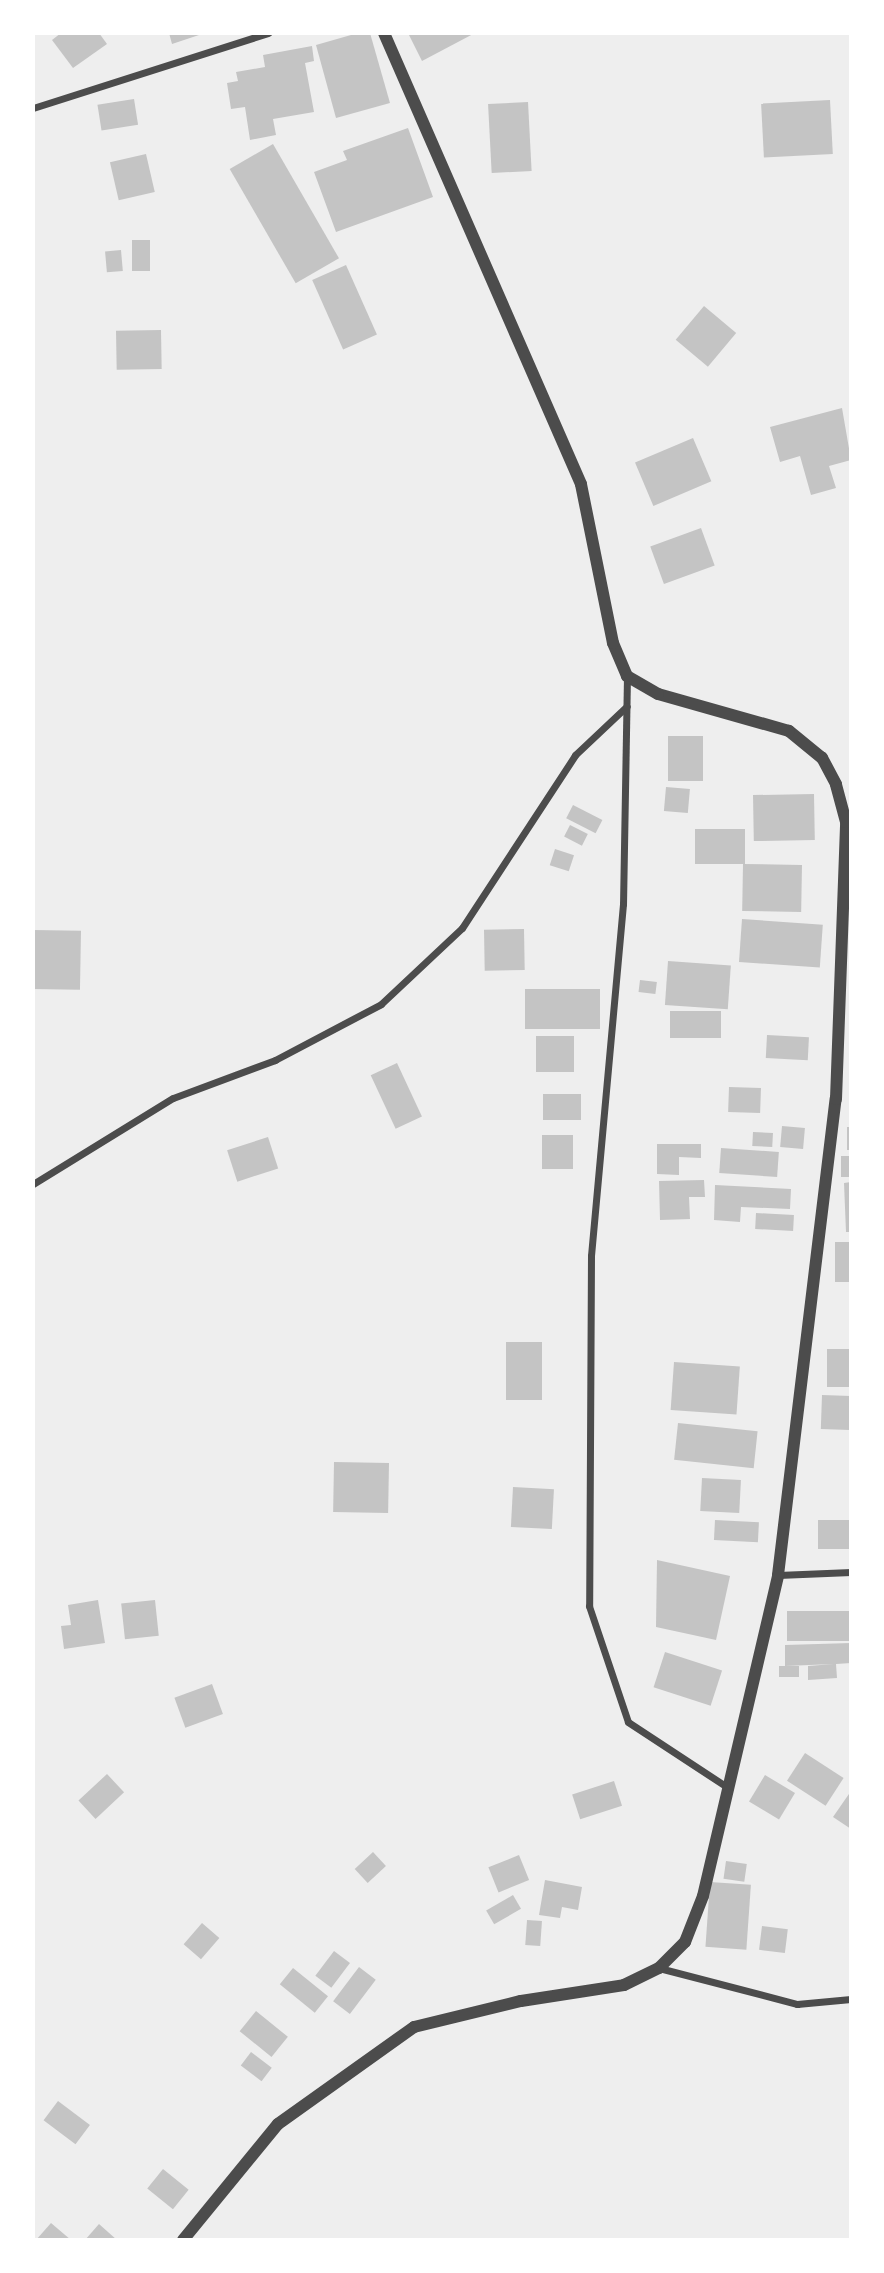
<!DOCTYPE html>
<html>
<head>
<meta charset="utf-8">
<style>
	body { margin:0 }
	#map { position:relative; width:884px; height:2273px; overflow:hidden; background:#fff; font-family:Quicksand,sans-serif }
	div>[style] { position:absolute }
	.green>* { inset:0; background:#eee; transform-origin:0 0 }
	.building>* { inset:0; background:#c4c4c4; transform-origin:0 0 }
	.minor>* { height:7px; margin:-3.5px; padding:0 3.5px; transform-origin:3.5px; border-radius:3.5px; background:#4c4c4c }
	.tertiary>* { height:12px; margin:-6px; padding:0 6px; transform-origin:6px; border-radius:6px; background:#4c4c4c }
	span { translate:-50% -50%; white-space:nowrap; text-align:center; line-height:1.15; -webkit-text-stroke:5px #fff; paint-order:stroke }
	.frame { position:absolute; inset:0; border:35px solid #fff; pointer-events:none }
</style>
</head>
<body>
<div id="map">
	<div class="green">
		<i style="left:33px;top:33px;width:818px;height:2207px"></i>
	</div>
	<div class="building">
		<i style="clip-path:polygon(61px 33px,99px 33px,107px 44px,73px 68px,52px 40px)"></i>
		<i style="clip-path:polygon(169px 33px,202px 33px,202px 34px,172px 44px)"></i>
		<i style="clip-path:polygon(358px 33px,370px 33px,390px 103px,336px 118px,316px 45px)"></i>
		<i style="clip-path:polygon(408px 33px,475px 33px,422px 61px)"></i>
		<i style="clip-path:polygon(312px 46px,314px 61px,305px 63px,314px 112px,273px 119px,276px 135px,250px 140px,245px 107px,231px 109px,227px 83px,238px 81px,236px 72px,265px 67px,263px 55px)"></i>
		<i style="left:134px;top:99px;width:26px;height:37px;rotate:81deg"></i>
		<i style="left:830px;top:100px;width:54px;height:69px;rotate:87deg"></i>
		<i style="left:528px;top:102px;width:69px;height:40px;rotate:87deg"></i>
		<i style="clip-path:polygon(408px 128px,433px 197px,336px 232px,314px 172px,347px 160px,343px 151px)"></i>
		<i style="left:273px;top:144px;width:132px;height:50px;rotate:60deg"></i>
		<i style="left:146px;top:154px;width:39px;height:37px;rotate:77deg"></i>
		<i style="left:132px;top:240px;width:18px;height:31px"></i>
		<i style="left:121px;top:250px;width:21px;height:16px;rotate:85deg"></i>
		<i style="left:346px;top:265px;width:76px;height:37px;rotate:66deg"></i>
		<i style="left:704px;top:306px;width:42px;height:44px;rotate:40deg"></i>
		<i style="left:161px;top:330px;width:39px;height:45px;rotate:89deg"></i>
		<i style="clip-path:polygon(842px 408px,851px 460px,829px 466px,836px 488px,811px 495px,800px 456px,780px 462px,770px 427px)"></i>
		<i style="left:693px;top:438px;width:47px;height:63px;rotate:67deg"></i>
		<i style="left:701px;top:528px;width:40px;height:54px;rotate:70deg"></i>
		<i style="left:668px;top:736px;width:35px;height:45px"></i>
		<i style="left:666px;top:787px;width:24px;height:24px;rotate:5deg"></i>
		<i style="left:814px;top:794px;width:46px;height:61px;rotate:89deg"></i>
		<i style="left:573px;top:805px;width:33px;height:15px;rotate:27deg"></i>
		<i style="left:570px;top:825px;width:20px;height:13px;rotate:27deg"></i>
		<i style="left:695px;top:829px;width:50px;height:35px"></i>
		<i style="left:555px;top:849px;width:20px;height:17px;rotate:18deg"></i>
		<i style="left:743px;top:864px;width:59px;height:47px;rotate:1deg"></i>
		<i style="left:742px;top:919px;width:81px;height:43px;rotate:4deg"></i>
		<i style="left:524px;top:929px;width:41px;height:40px;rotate:89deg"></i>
		<i style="left:33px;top:930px;width:48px;height:59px;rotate:1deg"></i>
		<i style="left:668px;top:961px;width:63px;height:44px;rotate:4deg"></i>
		<i style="left:640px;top:980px;width:17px;height:12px;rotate:7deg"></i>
		<i style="left:600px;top:989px;width:40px;height:75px;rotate:90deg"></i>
		<i style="left:670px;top:1011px;width:51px;height:27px"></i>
		<i style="left:767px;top:1035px;width:42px;height:23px;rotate:3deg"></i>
		<i style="left:536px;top:1036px;width:38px;height:36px"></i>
		<i style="left:397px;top:1063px;width:59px;height:29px;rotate:65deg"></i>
		<i style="left:729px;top:1087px;width:32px;height:25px;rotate:2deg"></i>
		<i style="left:543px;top:1094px;width:38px;height:26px"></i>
		<i style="left:782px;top:1126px;width:23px;height:21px;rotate:5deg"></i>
		<i style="left:847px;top:1127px;width:4px;height:23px"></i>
		<i style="left:753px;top:1132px;width:20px;height:14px;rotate:3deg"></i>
		<i style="left:542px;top:1135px;width:31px;height:34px"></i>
		<i style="left:268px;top:1137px;width:33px;height:43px;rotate:72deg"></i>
		<i style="clip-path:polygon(657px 1144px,701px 1144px,701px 1158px,679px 1157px,679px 1175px,657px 1174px)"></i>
		<i style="left:721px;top:1148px;width:58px;height:25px;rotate:4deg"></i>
		<i style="left:841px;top:1156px;width:10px;height:21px"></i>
		<i style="clip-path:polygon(704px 1180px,705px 1197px,689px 1197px,690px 1219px,660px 1220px,659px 1181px)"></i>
		<i style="clip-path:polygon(851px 1182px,851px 1232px,846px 1232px,844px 1183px)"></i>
		<i style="clip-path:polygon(715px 1185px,791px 1189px,790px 1209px,741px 1207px,740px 1222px,714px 1220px)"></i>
		<i style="left:756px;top:1213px;width:38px;height:16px;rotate:3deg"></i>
		<i style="left:835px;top:1242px;width:16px;height:40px"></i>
		<i style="left:506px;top:1342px;width:36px;height:58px"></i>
		<i style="left:827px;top:1349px;width:24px;height:38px"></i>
		<i style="left:674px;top:1362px;width:66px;height:48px;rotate:4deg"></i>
		<i style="left:822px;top:1395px;width:29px;height:34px;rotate:2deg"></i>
		<i style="left:678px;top:1423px;width:80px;height:37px;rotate:6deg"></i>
		<i style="left:334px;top:1462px;width:55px;height:50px;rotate:1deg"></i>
		<i style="left:702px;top:1478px;width:39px;height:33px;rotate:3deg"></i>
		<i style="left:513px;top:1487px;width:41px;height:40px;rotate:3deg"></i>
		<i style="left:715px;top:1520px;width:44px;height:20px;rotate:3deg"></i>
		<i style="left:851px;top:1520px;width:29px;height:33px;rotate:90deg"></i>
		<i style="clip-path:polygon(657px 1560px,730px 1576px,716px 1640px,656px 1627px)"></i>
		<i style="clip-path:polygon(98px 1600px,105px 1643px,64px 1649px,61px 1626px,71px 1625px,68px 1605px)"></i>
		<i style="left:155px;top:1600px;width:36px;height:34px;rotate:84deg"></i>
		<i style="left:787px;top:1611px;width:64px;height:30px"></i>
		<i style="clip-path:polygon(851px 1643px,851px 1663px,836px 1664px,837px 1678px,808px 1680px,808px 1666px,834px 1664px,785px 1666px,785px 1645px)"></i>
		<i style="left:665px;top:1652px;width:60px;height:37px;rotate:18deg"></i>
		<i style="left:799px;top:1666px;width:11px;height:20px;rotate:90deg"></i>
		<i style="left:212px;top:1684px;width:32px;height:40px;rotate:70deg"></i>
		<i style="left:805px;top:1753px;width:46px;height:33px;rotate:33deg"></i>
		<i style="left:107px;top:1774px;width:25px;height:39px;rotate:47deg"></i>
		<i style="left:765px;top:1775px;width:35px;height:31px;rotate:31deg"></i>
		<i style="left:614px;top:1781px;width:26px;height:44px;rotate:72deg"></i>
		<i style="clip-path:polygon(851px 1791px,851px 1829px,833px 1817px)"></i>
		<i style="left:373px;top:1852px;width:19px;height:25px;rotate:47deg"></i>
		<i style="left:519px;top:1855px;width:27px;height:33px;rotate:68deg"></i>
		<i style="left:726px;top:1861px;width:21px;height:18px;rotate:8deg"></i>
		<i style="clip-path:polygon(545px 1880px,582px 1887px,578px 1910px,562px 1907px,560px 1918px,539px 1915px)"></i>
		<i style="left:710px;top:1882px;width:41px;height:65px;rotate:4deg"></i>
		<i style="left:513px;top:1895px;width:16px;height:31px;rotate:60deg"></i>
		<i style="left:527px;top:1920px;width:15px;height:25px;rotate:4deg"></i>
		<i style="left:202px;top:1923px;width:23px;height:28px;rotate:41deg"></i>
		<i style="left:762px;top:1926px;width:26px;height:24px;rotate:7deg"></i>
		<i style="left:334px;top:1951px;width:20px;height:31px;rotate:37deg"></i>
		<i style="left:359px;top:1967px;width:21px;height:43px;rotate:37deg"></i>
		<i style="left:293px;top:1968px;width:45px;height:21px;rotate:39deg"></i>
		<i style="left:256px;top:2011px;width:41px;height:26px;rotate:39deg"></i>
		<i style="left:251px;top:2052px;width:26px;height:17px;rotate:37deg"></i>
		<i style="left:58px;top:2101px;width:40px;height:24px;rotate:37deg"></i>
		<i style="left:163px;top:2169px;width:33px;height:25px;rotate:39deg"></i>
		<i style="clip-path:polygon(51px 2223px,71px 2240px,36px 2240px)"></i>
		<i style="clip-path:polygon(99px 2224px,117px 2240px,85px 2240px)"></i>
	</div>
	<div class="minor">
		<i style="left:33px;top:108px;width:247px;rotate:-17.7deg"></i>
		<i style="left:627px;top:676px;width:228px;rotate:91deg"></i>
		<i style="left:623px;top:904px;width:353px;rotate:95.2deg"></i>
		<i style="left:591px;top:1256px;width:350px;rotate:90.3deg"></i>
		<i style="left:589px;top:1606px;width:122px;rotate:71.4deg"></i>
		<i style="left:628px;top:1722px;width:115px;rotate:33.3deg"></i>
		<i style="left:33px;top:1184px;width:164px;rotate:-31.6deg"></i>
		<i style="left:173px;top:1098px;width:109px;rotate:-20.4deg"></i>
		<i style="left:275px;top:1060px;width:120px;rotate:-27.8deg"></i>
		<i style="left:381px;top:1004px;width:111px;rotate:-43.2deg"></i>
		<i style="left:462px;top:928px;width:207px;rotate:-56.8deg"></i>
		<i style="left:575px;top:755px;width:71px;rotate:-43.3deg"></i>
		<i style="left:778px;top:1575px;width:73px;rotate:-2.4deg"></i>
		<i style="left:659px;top:1968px;width:143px;rotate:14.6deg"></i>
		<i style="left:797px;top:2004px;width:54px;rotate:-5.3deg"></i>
	</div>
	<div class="tertiary">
		<i style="left:183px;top:2240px;width:150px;rotate:-50.7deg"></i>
		<i style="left:278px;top:2124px;width:167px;rotate:-35.5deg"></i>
		<i style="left:414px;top:2027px;width:110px;rotate:-13.7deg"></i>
		<i style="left:521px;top:2001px;width:104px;rotate:-8.8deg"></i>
		<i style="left:624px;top:1985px;width:39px;rotate:-26deg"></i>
		<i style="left:659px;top:1968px;width:37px;rotate:-45deg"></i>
		<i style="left:685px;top:1942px;width:49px;rotate:-68.6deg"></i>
		<i style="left:703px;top:1896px;width:330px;rotate:-76.8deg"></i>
		<i style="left:778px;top:1575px;width:480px;rotate:-83.1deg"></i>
		<i style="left:836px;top:1099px;width:277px;rotate:-87.9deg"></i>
		<i style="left:846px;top:822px;width:39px;rotate:-105deg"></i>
		<i style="left:836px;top:784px;width:30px;rotate:-118deg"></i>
		<i style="left:822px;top:758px;width:43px;rotate:-140.7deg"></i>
		<i style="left:789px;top:731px;width:136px;rotate:-164.2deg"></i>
		<i style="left:658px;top:694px;width:36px;rotate:-150deg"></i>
		<i style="left:627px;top:676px;width:36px;rotate:-113deg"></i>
		<i style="left:613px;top:643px;width:162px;rotate:-101.4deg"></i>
		<i style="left:581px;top:484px;width:492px;rotate:-113.6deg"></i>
	</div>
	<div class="frame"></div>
</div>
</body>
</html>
